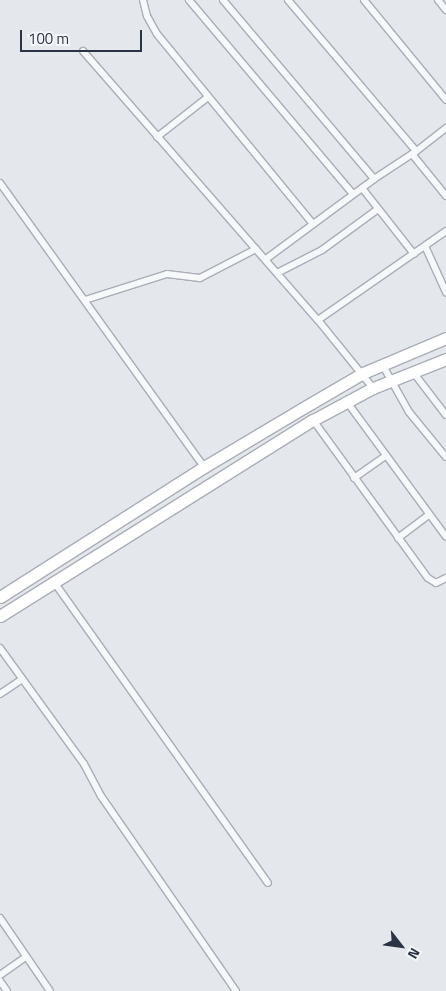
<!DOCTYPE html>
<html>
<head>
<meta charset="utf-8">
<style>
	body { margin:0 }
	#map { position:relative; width:446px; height:991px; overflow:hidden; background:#e4e7ec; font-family:"Titillium Web",sans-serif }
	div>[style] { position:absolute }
	.roads { filter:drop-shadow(1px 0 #a9aeb7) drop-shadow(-1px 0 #a9aeb7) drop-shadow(0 1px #a9aeb7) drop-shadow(0 -1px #a9aeb7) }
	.minor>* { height:6px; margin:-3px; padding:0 3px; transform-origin:3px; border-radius:3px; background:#f7f8fa }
	.trunk>* { height:11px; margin:-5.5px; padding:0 5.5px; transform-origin:5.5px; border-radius:5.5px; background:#fff }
	span { translate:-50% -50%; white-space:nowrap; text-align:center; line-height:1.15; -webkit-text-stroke:4.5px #f4f6f9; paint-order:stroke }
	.north { position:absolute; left:376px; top:921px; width:50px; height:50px; -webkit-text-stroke:4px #f4f6f9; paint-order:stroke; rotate:120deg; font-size:14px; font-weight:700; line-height:20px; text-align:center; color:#2b3445 }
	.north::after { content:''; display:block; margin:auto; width:18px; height:22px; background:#2b3445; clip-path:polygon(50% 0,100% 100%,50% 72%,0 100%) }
	.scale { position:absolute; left:20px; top:30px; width:122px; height:22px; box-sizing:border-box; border:2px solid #2b3445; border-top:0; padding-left:6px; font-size:15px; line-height:18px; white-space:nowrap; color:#2b3445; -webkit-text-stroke:4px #f4f6f9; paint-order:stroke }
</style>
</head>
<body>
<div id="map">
	<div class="roads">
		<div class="minor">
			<i style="left:143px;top:0;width:16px;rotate:76deg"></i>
			<i style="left:147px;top:16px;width:21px;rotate:61deg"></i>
			<i style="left:157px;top:34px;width:246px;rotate:50.6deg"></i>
			<i style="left:189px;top:0;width:254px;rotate:49.8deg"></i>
			<i style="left:223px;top:0;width:234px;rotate:49.8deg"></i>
			<i style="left:288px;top:0;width:198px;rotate:49.7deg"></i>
			<i style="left:364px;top:0;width:129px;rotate:50.6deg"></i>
			<i style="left:438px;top:0;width:13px;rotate:51deg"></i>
			<i style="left:83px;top:51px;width:357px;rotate:48.9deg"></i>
			<i style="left:157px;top:137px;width:65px;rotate:-38.1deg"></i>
			<i style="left:414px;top:153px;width:41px;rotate:-38deg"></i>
			<i style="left:0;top:183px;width:350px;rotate:54.3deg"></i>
			<i style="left:362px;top:188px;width:84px;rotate:51.8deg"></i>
			<i style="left:425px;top:246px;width:51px;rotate:65.5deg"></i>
			<i style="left:266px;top:259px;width:134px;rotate:-36.5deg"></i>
			<i style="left:374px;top:179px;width:45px;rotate:-33.3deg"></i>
			<i style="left:412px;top:154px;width:54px;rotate:51deg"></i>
			<i style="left:279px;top:272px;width:48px;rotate:-27.1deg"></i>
			<i style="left:322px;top:250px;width:69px;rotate:-36.2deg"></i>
			<i style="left:85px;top:300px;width:86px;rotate:-17.6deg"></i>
			<i style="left:167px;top:274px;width:33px;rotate:7deg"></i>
			<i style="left:200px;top:278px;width:63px;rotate:-27.4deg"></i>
			<i style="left:382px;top:364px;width:55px;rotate:60.6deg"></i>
			<i style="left:409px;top:412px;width:58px;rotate:50.6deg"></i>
			<i style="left:413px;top:372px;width:54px;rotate:52.5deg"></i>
			<i style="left:373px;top:388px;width:87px;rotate:-129deg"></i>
			<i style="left:318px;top:320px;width:156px;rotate:-34.8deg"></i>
			<i style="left:347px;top:402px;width:167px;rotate:53.7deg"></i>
			<i style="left:313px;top:420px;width:195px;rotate:54deg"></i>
			<i style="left:428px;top:578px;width:9px;rotate:32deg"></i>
			<i style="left:436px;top:583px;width:11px;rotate:-27deg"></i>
			<i style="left:354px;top:478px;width:39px;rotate:-35deg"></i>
			<i style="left:398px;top:538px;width:39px;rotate:-37deg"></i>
			<i style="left:54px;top:582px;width:369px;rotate:54.6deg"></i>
			<i style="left:0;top:648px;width:143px;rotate:54.1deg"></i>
			<i style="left:84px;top:764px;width:36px;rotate:62deg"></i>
			<i style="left:101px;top:796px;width:237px;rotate:55.3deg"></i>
			<i style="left:0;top:694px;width:27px;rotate:-34deg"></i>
			<i style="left:0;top:918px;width:88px;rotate:55.6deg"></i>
			<i style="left:0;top:975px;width:32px;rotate:-35deg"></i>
			<i style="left:0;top:981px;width:12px;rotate:55deg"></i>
		</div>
		<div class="trunk">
			<i style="left:0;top:597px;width:242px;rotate:-32.5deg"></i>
			<i style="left:204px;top:467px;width:115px;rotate:-30.8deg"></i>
			<i style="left:303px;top:408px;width:69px;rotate:-30.3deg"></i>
			<i style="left:363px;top:373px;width:90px;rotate:-22.9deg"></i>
			<i style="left:0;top:616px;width:369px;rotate:-32.1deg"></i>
			<i style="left:313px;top:420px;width:68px;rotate:-28.1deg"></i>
			<i style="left:373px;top:388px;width:79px;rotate:-21.7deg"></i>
		</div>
	</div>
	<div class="north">N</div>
	<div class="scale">100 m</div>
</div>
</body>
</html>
